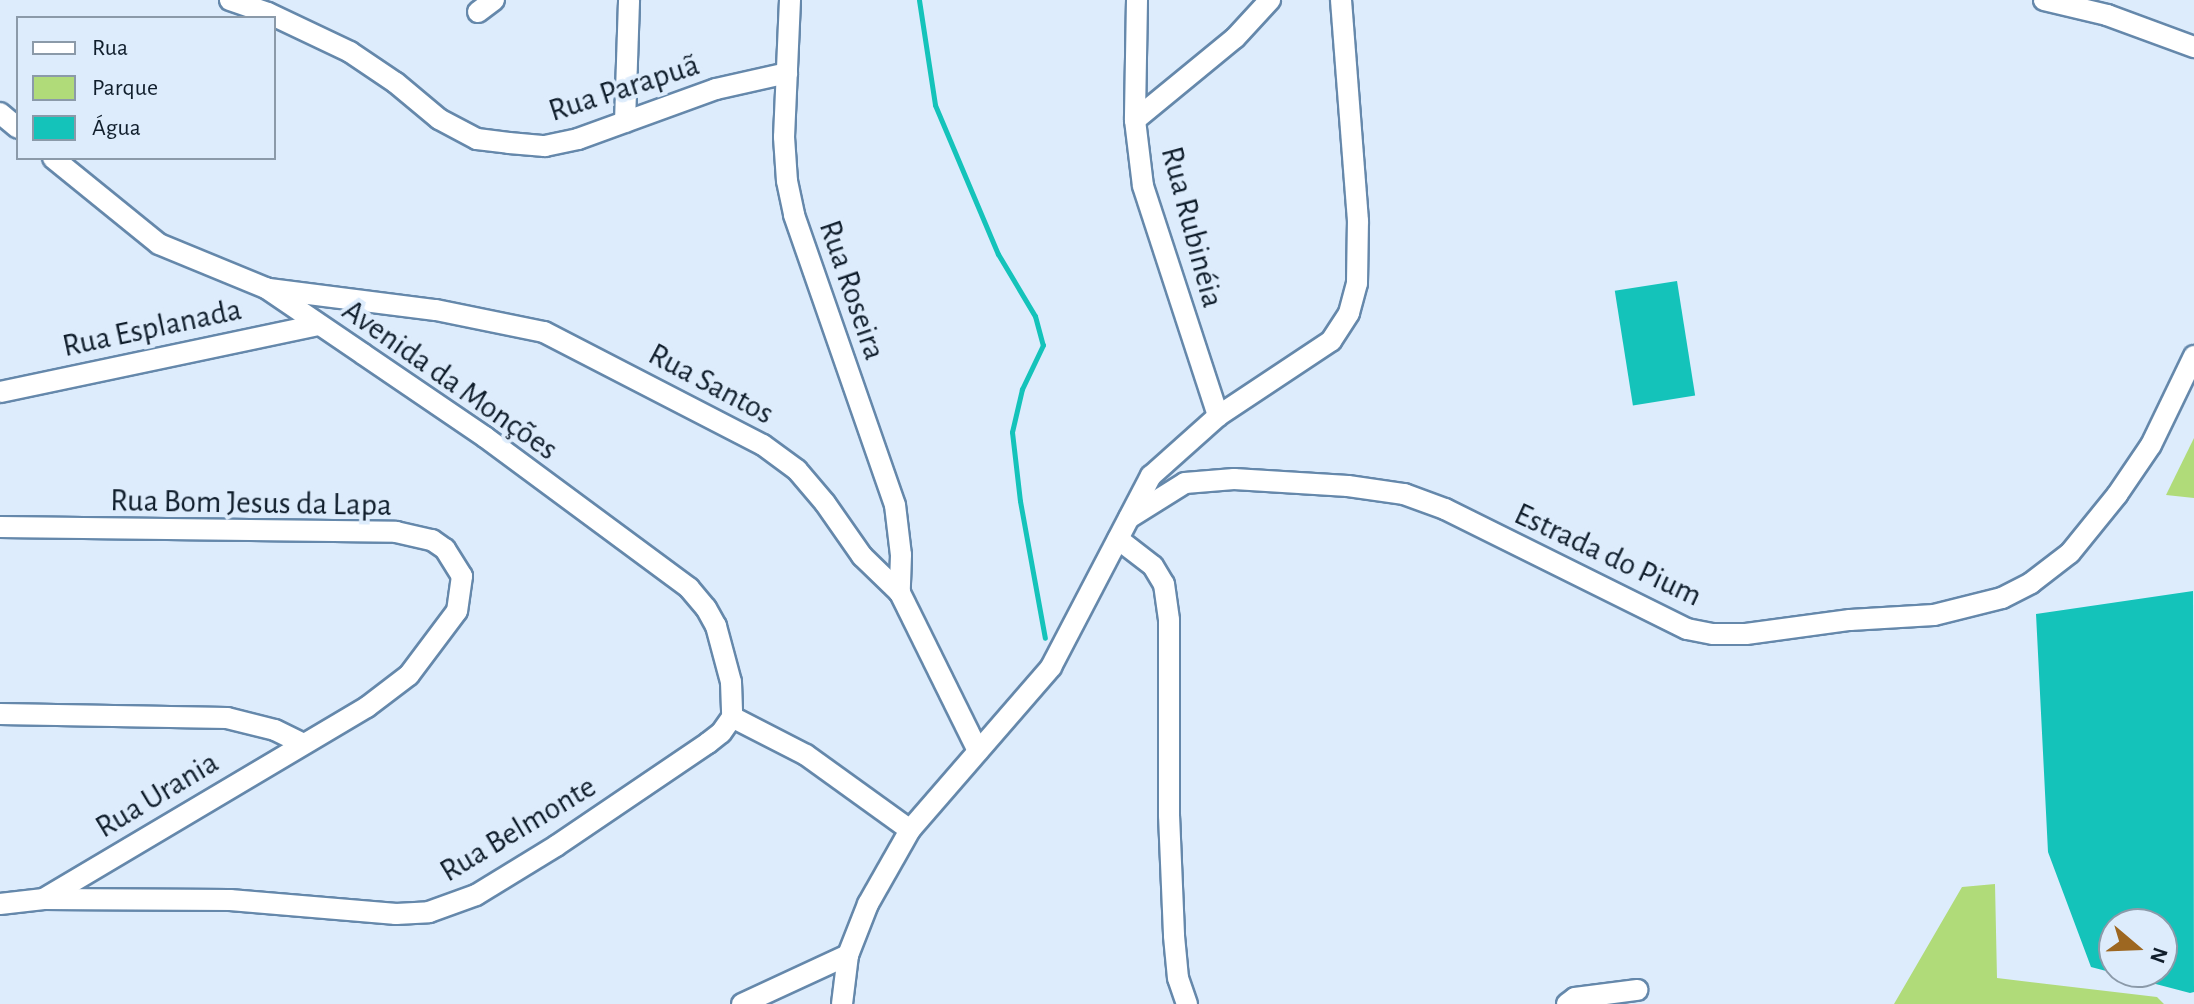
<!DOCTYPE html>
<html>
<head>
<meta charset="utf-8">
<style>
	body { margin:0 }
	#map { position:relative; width:2194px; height:1004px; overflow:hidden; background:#ddecfc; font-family:"Alegreya Sans",sans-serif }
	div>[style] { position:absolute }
	.green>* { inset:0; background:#b0db79 }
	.water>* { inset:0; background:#14c3ba; transform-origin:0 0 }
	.stream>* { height:5px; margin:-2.5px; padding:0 2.5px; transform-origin:2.5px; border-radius:2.5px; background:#14c3ba }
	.roads { filter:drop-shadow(2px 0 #6588ab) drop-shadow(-2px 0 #6588ab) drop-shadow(0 2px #6588ab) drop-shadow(0 -2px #6588ab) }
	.minor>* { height:20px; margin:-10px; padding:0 10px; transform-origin:10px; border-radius:10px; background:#fff }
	span { translate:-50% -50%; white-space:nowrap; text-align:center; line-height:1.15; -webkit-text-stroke:8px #ddecfc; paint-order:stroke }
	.street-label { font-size:32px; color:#101e2c }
	.legend { position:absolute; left:16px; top:16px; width:260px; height:144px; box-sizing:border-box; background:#ddecfc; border:2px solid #8b9aa9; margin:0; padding:10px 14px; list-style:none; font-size:24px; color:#101e2c }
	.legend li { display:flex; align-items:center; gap:16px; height:40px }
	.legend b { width:40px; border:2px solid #8b9aa9 }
	.north { position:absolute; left:2098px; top:908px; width:80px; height:80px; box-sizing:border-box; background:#ddecfc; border:2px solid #8b9aa9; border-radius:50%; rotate:109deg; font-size:22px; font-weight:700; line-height:32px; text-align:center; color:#101e2c }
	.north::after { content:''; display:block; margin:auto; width:28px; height:36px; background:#9d6721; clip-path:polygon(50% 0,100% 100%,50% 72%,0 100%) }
</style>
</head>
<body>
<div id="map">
	<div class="green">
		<i style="clip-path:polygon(2194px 438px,2194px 498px,2166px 495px)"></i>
		<i style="clip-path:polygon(1995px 884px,1997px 978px,2157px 997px,2164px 1004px,1894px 1004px,1962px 887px)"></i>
	</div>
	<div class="water">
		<i style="left:1677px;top:281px;width:116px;height:63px;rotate:81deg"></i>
		<i style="clip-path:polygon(evenodd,2193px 591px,2194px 992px,2190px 993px,2091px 967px,2048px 852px,2036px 614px,2193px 591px,2114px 924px,2162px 924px,2162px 972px,2114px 972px,2114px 924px)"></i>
	</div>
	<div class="stream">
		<i style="left:919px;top:0;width:106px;rotate:81.3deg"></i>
		<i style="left:935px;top:105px;width:162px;rotate:67.1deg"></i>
		<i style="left:998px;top:254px;width:72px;rotate:59.2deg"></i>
		<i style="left:1035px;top:316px;width:30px;rotate:75deg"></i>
		<i style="left:1043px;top:345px;width:49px;rotate:115.5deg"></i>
		<i style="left:1022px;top:389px;width:44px;rotate:103.1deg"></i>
		<i style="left:1012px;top:432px;width:69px;rotate:83.4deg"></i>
		<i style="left:1020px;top:501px;width:139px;rotate:79.7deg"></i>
	</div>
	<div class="roads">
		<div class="minor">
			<i style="left:230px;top:0;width:40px;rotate:18.9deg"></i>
			<i style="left:268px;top:13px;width:91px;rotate:25.4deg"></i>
			<i style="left:350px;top:52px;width:55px;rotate:34deg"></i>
			<i style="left:396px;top:83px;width:56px;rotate:39.9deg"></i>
			<i style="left:439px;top:119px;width:43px;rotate:27.8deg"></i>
			<i style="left:477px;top:139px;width:32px;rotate:7deg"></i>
			<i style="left:509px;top:143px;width:36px;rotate:5deg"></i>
			<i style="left:545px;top:146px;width:34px;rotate:-12deg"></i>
			<i style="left:578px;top:139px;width:147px;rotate:-19.9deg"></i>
			<i style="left:716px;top:89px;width:73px;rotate:-12.7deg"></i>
			<i style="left:790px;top:0;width:137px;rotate:92.5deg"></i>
			<i style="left:784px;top:137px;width:44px;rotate:86.1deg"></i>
			<i style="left:787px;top:181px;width:35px;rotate:78deg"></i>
			<i style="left:794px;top:215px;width:307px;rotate:70.8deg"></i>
			<i style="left:895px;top:505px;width:50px;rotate:83.2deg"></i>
			<i style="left:901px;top:555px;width:38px;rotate:92deg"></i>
			<i style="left:1137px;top:0;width:120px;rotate:91deg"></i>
			<i style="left:1135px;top:120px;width:66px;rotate:83.1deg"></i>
			<i style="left:1143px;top:186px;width:242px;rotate:71.9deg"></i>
			<i style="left:2044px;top:0;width:65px;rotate:13.4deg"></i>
			<i style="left:2107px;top:15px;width:93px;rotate:20.2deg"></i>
			<i style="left:478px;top:12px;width:20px;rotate:-37deg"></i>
			<i style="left:0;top:113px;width:23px;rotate:40deg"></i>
			<i style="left:1135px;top:120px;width:129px;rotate:-39.4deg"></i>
			<i style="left:1235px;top:38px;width:52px;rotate:-47.4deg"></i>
			<i style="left:625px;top:122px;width:122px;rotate:-88.1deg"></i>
			<i style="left:53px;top:158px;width:136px;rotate:39.1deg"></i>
			<i style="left:159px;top:244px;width:116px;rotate:22.4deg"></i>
			<i style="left:266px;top:288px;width:117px;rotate:34.2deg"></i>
			<i style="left:363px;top:354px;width:148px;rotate:34.2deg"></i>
			<i style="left:485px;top:437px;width:254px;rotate:36.5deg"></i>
			<i style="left:689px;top:588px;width:26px;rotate:50deg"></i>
			<i style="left:706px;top:608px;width:21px;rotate:61deg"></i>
			<i style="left:716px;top:626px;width:58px;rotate:75deg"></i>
			<i style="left:731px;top:682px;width:35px;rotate:88deg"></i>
			<i style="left:269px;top:289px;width:168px;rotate:7.2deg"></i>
			<i style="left:436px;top:310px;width:110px;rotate:11.5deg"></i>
			<i style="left:544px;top:332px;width:246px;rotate:27.3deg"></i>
			<i style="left:763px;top:445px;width:42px;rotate:36.3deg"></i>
			<i style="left:797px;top:470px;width:43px;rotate:49.7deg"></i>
			<i style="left:825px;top:503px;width:65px;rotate:55.1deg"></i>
			<i style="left:862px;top:556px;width:53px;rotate:44.2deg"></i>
			<i style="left:900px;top:593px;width:176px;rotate:63.7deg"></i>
			<i style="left:0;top:392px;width:324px;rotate:-11.9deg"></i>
			<i style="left:1129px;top:518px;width:66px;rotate:-32deg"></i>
			<i style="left:1185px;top:483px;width:49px;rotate:-4.7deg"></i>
			<i style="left:1234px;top:479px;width:114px;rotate:3.5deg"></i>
			<i style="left:1348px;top:486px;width:57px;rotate:8.1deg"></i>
			<i style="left:1404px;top:494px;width:44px;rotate:20.1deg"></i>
			<i style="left:1445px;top:509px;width:270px;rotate:26.4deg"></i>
			<i style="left:1687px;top:629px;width:26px;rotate:11deg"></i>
			<i style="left:1713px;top:634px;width:33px"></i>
			<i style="left:1746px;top:634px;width:105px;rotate:-7.7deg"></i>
			<i style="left:1850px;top:620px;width:84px;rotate:-3.4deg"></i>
			<i style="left:1934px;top:615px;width:70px;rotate:-14deg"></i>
			<i style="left:2002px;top:598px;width:33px;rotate:-27deg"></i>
			<i style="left:2031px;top:583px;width:49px;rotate:-37.6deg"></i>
			<i style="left:2070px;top:553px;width:75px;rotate:-51deg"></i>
			<i style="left:2117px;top:495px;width:60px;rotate:-55.8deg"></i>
			<i style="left:2151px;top:445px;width:99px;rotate:-64.2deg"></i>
			<i style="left:0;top:527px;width:396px;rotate:0.7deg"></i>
			<i style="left:396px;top:532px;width:37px;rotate:13deg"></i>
			<i style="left:432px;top:540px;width:16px;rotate:35deg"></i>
			<i style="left:445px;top:549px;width:32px;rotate:58deg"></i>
			<i style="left:462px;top:576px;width:35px;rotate:98deg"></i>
			<i style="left:457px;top:611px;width:80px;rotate:126.9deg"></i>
			<i style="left:409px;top:675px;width:53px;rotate:142.7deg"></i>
			<i style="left:367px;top:707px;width:376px;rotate:149.3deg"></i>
			<i style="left:1118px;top:539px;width:44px;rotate:37.6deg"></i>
			<i style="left:1153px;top:566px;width:21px;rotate:59deg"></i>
			<i style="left:1164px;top:584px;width:36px;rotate:82deg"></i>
			<i style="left:1169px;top:620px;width:195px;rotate:90deg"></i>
			<i style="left:1169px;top:815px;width:121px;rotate:87.6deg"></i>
			<i style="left:1174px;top:936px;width:42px;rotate:84.6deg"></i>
			<i style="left:1178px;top:978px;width:28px;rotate:71deg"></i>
			<i style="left:0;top:714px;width:227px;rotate:1deg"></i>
			<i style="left:227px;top:718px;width:49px;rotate:14deg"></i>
			<i style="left:275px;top:730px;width:30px;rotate:26deg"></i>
			<i style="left:732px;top:717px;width:83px;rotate:27.2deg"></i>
			<i style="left:806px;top:755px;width:128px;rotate:35.8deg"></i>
			<i style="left:0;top:904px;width:44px;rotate:-6.5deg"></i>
			<i style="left:44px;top:899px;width:186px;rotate:0.3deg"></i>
			<i style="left:230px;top:900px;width:167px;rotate:4.8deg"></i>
			<i style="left:396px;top:914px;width:33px;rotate:-3deg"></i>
			<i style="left:429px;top:912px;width:50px;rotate:-19.9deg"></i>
			<i style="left:476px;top:895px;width:94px;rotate:-31.5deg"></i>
			<i style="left:556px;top:846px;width:184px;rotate:-34.1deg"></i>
			<i style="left:708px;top:743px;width:16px;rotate:-38deg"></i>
			<i style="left:721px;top:733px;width:19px;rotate:-55deg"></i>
			<i style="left:742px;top:1004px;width:117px;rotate:-24.8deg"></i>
			<i style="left:842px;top:1004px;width:49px;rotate:-83deg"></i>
			<i style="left:848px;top:955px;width:55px;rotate:-68.6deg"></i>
			<i style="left:868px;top:904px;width:85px;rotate:-60.4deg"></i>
			<i style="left:910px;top:830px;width:216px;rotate:-49.1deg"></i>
			<i style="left:1051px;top:667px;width:216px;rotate:-62.4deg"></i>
			<i style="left:1151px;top:476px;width:90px;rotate:-41.8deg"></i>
			<i style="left:1218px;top:416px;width:136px;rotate:-33.6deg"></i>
			<i style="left:1331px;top:341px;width:33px;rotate:-57deg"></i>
			<i style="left:1349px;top:313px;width:31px;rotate:-75deg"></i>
			<i style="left:1357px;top:283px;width:62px;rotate:-89.1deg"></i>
			<i style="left:1358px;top:221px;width:222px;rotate:-94.4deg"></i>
			<i style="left:1567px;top:1004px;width:10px;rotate:-37deg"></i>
			<i style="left:1575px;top:998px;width:63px;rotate:-7.4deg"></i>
		</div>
	</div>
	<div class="street-label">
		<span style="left:624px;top:88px;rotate:-18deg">Rua Parapuã</span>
		<span style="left:1192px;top:227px;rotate:75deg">Rua Rubinéia</span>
		<span style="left:852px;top:290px;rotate:71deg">Rua Roseira</span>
		<span style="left:152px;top:328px;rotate:-12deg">Rua Esplanada</span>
		<span style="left:450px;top:380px;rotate:35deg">Avenida da Monções</span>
		<span style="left:711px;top:384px;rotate:28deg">Rua Santos</span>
		<span style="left:251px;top:503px;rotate:1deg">Rua Bom Jesus da Lapa</span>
		<span style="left:1608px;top:555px;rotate:25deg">Estrada do Pium</span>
		<span style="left:157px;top:795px;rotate:-31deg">Rua Urania</span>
		<span style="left:518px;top:829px;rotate:-31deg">Rua Belmonte</span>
	</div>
	<ul class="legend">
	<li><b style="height:10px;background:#fff"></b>Rua</li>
	<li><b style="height:22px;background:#b0db79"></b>Parque</li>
	<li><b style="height:22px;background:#14c3ba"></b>Água</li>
	</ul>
	<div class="north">N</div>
</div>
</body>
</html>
